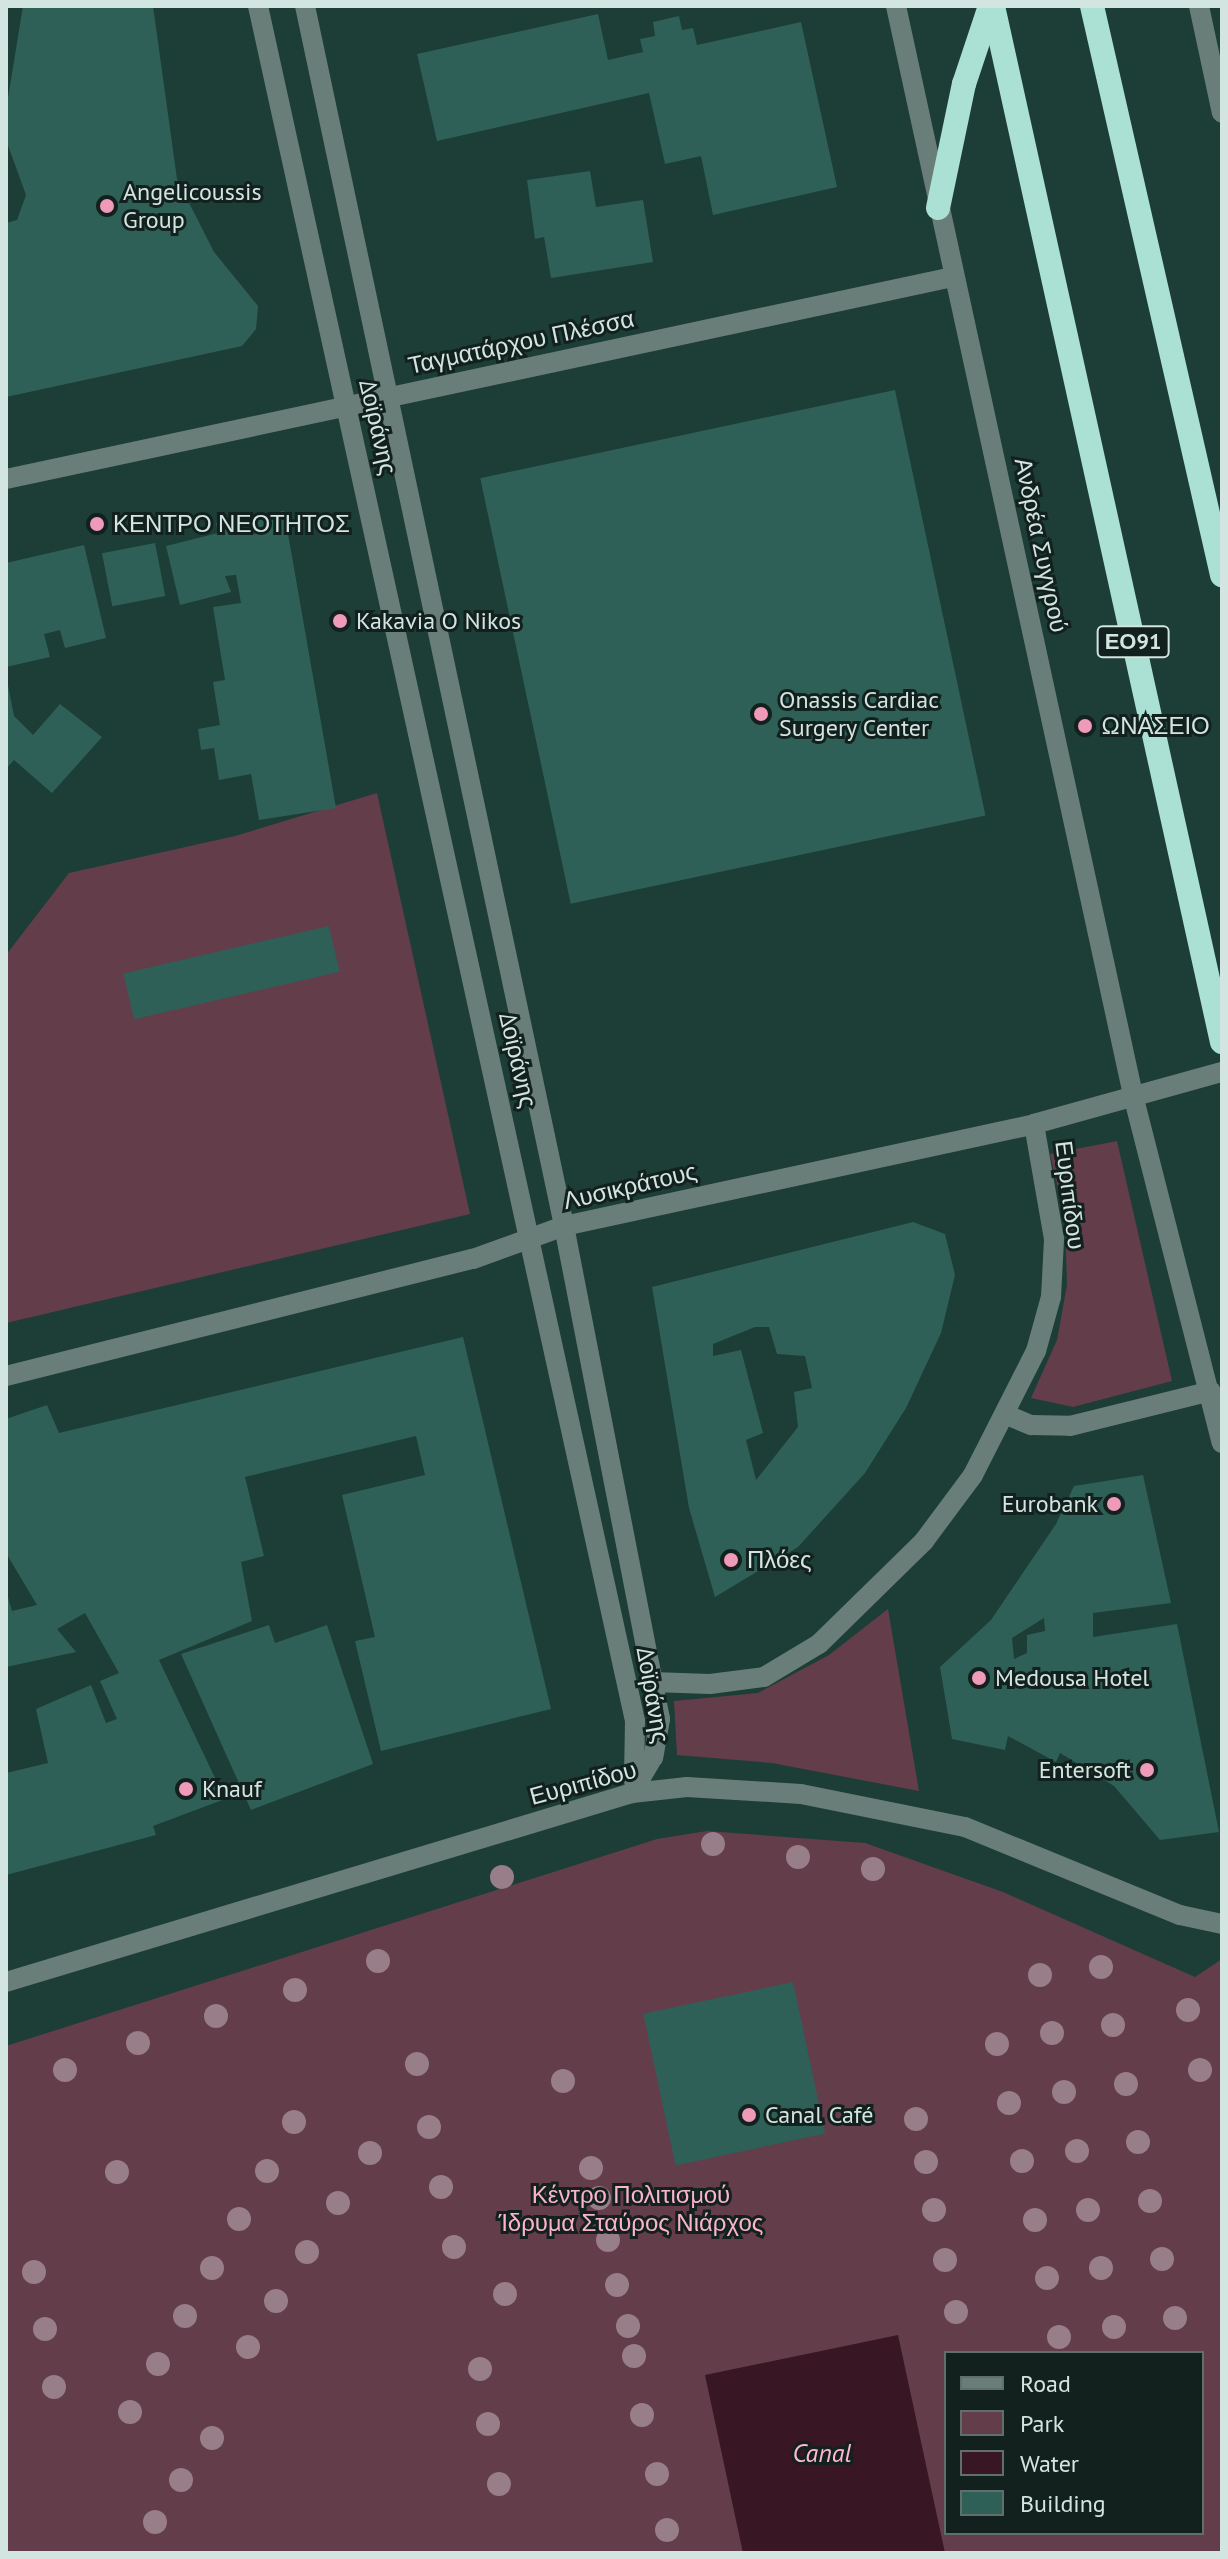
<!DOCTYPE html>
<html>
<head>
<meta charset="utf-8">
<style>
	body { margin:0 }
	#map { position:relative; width:1228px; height:2559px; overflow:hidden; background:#1d3d37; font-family:"PT Sans",sans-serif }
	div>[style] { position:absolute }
	.green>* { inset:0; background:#633d4a }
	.water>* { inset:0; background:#381624 }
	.building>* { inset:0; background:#2e6057; transform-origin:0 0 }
	.minor>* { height:20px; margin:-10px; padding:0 10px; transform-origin:10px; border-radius:10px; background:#697e79 }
	.highway>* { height:24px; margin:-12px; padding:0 12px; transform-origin:12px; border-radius:12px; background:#abe0d4 }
	.trees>* { width:24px; height:24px; margin:-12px; border-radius:50%; background:#977e88 }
	.dots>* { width:22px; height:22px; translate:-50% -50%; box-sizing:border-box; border:4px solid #13211e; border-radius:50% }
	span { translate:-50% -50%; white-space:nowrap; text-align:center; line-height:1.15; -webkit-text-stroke:6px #13211e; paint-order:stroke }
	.shield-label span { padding:2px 6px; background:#13211e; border:2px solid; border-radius:6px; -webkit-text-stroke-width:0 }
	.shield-label { font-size:22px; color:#d3e5e0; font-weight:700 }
	.poi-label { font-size:24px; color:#d3e5e0 }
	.left { translate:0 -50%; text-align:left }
	.right { translate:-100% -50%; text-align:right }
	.street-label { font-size:24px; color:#d3e5e0 }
	.park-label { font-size:24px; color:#fab3cb }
	.water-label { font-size:26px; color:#feb7cf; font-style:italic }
	.frame { position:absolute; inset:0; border:8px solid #d3e5e0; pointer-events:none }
	.legend { position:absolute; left:944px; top:2351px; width:260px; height:184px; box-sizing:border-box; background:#13211e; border:2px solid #606f6c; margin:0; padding:10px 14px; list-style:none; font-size:24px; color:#d3e5e0 }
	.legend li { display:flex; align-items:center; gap:16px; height:40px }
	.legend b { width:40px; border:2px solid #606f6c }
</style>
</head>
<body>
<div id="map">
	<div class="green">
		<i style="clip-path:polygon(377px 793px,470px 1214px,6px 1323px,6px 955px,69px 873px,235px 836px)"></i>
		<i style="clip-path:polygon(1117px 1141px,1172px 1381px,1073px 1407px,1031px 1398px,1057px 1340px,1067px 1285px,1065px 1219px,1050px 1154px)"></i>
		<i style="clip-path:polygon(888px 1609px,919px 1791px,772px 1763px,677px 1755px,674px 1701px,758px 1693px,829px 1655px)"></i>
		<i style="clip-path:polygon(evenodd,707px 1831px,865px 1843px,1003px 1892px,1195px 1977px,1222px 1959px,1222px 2553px,6px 2553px,6px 2046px,657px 1839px,707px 1831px,946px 2353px,1202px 2353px,1202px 2533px,946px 2533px,946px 2353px)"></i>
	</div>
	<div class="water">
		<i style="clip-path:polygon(898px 2335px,945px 2553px,743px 2553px,705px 2375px)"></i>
	</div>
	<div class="building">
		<i style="clip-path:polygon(23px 6px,153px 6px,177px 179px,214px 252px,258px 306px,256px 329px,242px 346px,6px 397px,6px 223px,17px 220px,26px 195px,6px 140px,6px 110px)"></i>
		<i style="clip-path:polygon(598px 14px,608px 60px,643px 52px,640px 39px,655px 36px,653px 22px,679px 16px,682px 30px,693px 28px,697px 45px,801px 22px,837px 187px,713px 215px,701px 156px,665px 164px,649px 93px,437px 141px,417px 54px)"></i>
		<i style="clip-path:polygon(590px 171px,596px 207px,643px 200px,653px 262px,551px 278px,544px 237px,535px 239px,527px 180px)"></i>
		<i style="left:895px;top:390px;width:435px;height:424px;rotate:78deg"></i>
		<i style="clip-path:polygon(284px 511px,336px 808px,259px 820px,251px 774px,219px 780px,214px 748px,201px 750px,198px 729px,220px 725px,213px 682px,225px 680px,213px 607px,241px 603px,236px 575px,225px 576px,231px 592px,180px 605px,166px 546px,218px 533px,216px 523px)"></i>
		<i style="left:155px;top:543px;width:54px;height:54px;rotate:79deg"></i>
		<i style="clip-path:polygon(84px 545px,106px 638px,65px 648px,60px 630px,44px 634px,50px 657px,6px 667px,6px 563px)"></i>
		<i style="clip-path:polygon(6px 675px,14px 716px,33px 735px,60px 704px,102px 737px,52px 793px,14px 760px,6px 769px)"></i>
		<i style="left:329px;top:926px;width:47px;height:211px;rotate:77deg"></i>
		<i style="clip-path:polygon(evenodd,913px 1222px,945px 1234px,955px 1275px,941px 1333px,906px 1408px,865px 1473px,798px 1547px,715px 1597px,689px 1508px,652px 1287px,913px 1222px,755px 1327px,769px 1327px,777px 1354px,805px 1356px,812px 1388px,794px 1392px,798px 1427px,756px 1480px,746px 1440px,763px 1433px,741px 1350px,713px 1356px,713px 1344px,755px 1327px)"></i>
		<i style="clip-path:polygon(463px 1337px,551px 1709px,381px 1751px,355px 1641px,375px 1637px,342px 1495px,425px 1475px,416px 1436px,245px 1477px,264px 1556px,241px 1562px,252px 1621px,159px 1660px,225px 1799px,153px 1826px,156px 1835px,6px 1875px,6px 1773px,48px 1763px,36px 1709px,91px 1685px,106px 1723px,117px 1719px,100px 1681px,119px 1673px,85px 1613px,57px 1629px,76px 1652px,6px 1667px,6px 1590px,12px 1611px,37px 1605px,6px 1553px,6px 1419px,47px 1405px,59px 1433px)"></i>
		<i style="clip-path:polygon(evenodd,1143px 1475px,1171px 1603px,1093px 1613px,1093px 1637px,1177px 1624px,1219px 1832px,1160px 1840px,1114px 1786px,1060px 1753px,1056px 1762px,1008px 1736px,1005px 1750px,952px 1739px,940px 1667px,991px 1620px,1056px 1524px,1074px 1486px,1143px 1475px,1044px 1618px,1045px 1631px,1027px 1635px,1027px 1653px,1014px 1659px,1012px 1638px,1044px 1618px)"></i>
		<i style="clip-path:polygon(269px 1625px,275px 1643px,327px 1625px,373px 1764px,251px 1810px,181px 1654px)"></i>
		<i style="left:793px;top:1982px;width:155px;height:153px;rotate:78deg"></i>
	</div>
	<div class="minor">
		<i style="left:258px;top:6px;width:1756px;rotate:77.6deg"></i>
		<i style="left:635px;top:1721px;width:60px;rotate:91deg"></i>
		<i style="left:305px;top:6px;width:1247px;rotate:78.01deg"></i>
		<i style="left:564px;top:1226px;width:502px;rotate:78.98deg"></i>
		<i style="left:660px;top:1719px;width:39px;rotate:100deg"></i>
		<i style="left:653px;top:1757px;width:42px;rotate:120.3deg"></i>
		<i style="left:896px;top:6px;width:1114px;rotate:77.72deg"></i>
		<i style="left:1133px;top:1095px;width:359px;rotate:75.7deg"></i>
		<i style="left:1199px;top:6px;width:109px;rotate:77.9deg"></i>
		<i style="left:6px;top:479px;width:968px;rotate:-12.04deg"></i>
		<i style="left:6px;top:1376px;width:481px;rotate:-14.1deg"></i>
		<i style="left:473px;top:1259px;width:97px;rotate:-19.9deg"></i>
		<i style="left:564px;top:1226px;width:481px;rotate:-12.2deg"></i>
		<i style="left:1034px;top:1124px;width:195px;rotate:-15.5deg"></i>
		<i style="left:1007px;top:1415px;width:26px;rotate:23deg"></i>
		<i style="left:1031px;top:1425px;width:39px;rotate:1deg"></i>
		<i style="left:1070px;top:1426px;width:145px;rotate:-13.9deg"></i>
		<i style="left:652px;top:1682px;width:58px;rotate:2deg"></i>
		<i style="left:710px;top:1684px;width:54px;rotate:-7.4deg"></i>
		<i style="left:764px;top:1677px;width:64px;rotate:-31deg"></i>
		<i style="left:819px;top:1644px;width:147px;rotate:-44.4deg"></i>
		<i style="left:924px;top:1541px;width:82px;rotate:-53.4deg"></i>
		<i style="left:973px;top:1475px;width:139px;rotate:-63.1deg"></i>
		<i style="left:1036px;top:1351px;width:56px;rotate:-74.5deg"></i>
		<i style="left:1051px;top:1297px;width:58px;rotate:-87deg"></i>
		<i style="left:1054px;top:1239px;width:117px;rotate:-99.9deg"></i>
		<i style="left:6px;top:1982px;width:654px;rotate:-16.8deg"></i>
		<i style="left:632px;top:1793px;width:55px;rotate:-6.2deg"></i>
		<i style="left:687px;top:1787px;width:114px;rotate:3.5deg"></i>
		<i style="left:801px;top:1794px;width:167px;rotate:11.4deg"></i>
		<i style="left:965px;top:1827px;width:232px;rotate:22.3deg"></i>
		<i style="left:1180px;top:1915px;width:43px;rotate:12.1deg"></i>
	</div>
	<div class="highway">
		<i style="left:993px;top:6px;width:1061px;rotate:77.54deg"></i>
		<i style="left:1092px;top:6px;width:584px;rotate:77.13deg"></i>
		<i style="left:938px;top:208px;width:127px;rotate:-78.2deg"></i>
		<i style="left:964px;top:84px;width:82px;rotate:-71.6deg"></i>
	</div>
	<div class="trees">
		<i style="left:713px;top:1844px"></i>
		<i style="left:798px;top:1857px"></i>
		<i style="left:873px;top:1869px"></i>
		<i style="left:502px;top:1877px"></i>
		<i style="left:378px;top:1961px"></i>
		<i style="left:1101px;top:1967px"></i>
		<i style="left:1040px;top:1975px"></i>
		<i style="left:295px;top:1990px"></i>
		<i style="left:1188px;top:2010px"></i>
		<i style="left:216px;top:2016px"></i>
		<i style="left:1113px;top:2025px"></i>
		<i style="left:1052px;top:2033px"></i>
		<i style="left:138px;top:2043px"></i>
		<i style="left:997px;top:2044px"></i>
		<i style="left:417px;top:2064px"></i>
		<i style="left:65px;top:2070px"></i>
		<i style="left:1200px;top:2070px"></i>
		<i style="left:563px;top:2081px"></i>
		<i style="left:1126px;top:2084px"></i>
		<i style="left:1064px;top:2092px"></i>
		<i style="left:1009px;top:2103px"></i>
		<i style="left:916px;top:2119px"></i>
		<i style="left:294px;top:2122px"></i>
		<i style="left:429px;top:2127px"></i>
		<i style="left:1138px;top:2142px"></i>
		<i style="left:1077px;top:2151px"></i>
		<i style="left:370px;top:2153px"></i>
		<i style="left:1022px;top:2161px"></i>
		<i style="left:926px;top:2162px"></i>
		<i style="left:591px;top:2168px"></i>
		<i style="left:267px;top:2171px"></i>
		<i style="left:117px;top:2172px"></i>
		<i style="left:441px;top:2187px"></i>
		<i style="left:599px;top:2198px"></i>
		<i style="left:1150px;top:2201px"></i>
		<i style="left:338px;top:2203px"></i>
		<i style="left:934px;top:2210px"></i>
		<i style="left:1088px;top:2210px"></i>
		<i style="left:239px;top:2219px"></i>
		<i style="left:1035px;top:2220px"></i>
		<i style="left:608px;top:2240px"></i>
		<i style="left:454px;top:2247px"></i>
		<i style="left:307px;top:2252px"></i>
		<i style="left:1162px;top:2259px"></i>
		<i style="left:945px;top:2260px"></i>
		<i style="left:212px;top:2268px"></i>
		<i style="left:1101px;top:2268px"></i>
		<i style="left:34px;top:2272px"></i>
		<i style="left:1047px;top:2278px"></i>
		<i style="left:617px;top:2285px"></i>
		<i style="left:505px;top:2294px"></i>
		<i style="left:276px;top:2301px"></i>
		<i style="left:956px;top:2312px"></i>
		<i style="left:185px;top:2316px"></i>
		<i style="left:1175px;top:2318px"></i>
		<i style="left:628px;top:2326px"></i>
		<i style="left:1114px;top:2327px"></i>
		<i style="left:45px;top:2329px"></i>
		<i style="left:1059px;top:2337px"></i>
		<i style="left:248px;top:2347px"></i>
		<i style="left:634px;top:2356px"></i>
		<i style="left:158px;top:2364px"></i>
		<i style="left:480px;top:2369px"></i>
		<i style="left:54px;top:2387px"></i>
		<i style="left:130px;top:2412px"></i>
		<i style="left:642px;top:2415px"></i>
		<i style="left:488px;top:2424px"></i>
		<i style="left:212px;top:2438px"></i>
		<i style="left:657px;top:2474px"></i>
		<i style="left:181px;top:2480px"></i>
		<i style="left:499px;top:2484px"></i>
		<i style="left:155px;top:2522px"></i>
		<i style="left:667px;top:2530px"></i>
	</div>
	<div class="dots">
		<i style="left:107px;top:206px;background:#ef9ab8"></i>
		<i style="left:97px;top:524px;background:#ef9ab8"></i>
		<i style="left:340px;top:621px;background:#ef9ab8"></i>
		<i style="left:761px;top:714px;background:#ef9ab8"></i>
		<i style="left:1085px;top:726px;background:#ef9ab8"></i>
		<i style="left:1114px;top:1504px;background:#ef9ab8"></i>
		<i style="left:731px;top:1560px;background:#ef9ab8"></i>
		<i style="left:979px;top:1678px;background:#ef9ab8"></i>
		<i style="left:1147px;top:1770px;background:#ef9ab8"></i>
		<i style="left:186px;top:1789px;background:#ef9ab8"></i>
		<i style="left:749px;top:2115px;background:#ef9ab8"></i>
	</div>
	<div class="shield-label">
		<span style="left:1133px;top:642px">ΕΟ91</span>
	</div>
	<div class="poi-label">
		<span class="left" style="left:123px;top:206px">Angelicoussis<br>Group</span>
		<span class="left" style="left:113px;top:524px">ΚΕΝΤΡΟ ΝΕΟΤΗΤΟΣ</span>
		<span class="left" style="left:356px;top:621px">Kakavia O Nikos</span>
		<span class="left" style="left:779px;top:714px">Onassis Cardiac<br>Surgery Center</span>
		<span class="left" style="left:1101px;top:726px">ΩΝΑΣΕΙΟ</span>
		<span class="right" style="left:1098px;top:1504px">Eurobank</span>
		<span class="left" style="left:747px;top:1560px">Πλόες</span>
		<span class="left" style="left:995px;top:1678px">Medousa Hotel</span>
		<span class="right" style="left:1131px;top:1770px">Entersoft</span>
		<span class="left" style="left:202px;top:1789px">Knauf</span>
		<span class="left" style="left:765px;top:2115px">Canal Café</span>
	</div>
	<div class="street-label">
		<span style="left:521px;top:342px;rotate:-12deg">Ταγματάρχου Πλέσσα</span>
		<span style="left:378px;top:427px;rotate:77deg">Δοϊράνης</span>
		<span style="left:1041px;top:545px;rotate:78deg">Ανδρέα Συγγρού</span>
		<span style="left:518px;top:1060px;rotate:77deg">Δοϊράνης</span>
		<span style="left:630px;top:1186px;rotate:-13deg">Λυσικράτους</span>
		<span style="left:1070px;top:1195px;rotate:83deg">Ευριπίδου</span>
		<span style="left:653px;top:1695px;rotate:80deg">Δοϊράνης</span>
		<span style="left:583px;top:1783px;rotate:-15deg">Ευριπίδου</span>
	</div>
	<div class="park-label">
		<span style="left:631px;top:2209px">Κέντρο Πολιτισμού<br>Ίδρυμα Σταύρος Νιάρχος</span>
	</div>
	<div class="water-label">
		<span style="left:822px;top:2453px">Canal</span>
	</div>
	<div class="frame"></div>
	<ul class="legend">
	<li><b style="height:10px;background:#697e79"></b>Road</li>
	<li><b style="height:22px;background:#633d4a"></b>Park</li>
	<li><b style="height:22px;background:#381624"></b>Water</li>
	<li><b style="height:22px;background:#2e6057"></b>Building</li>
	</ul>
</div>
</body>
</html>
